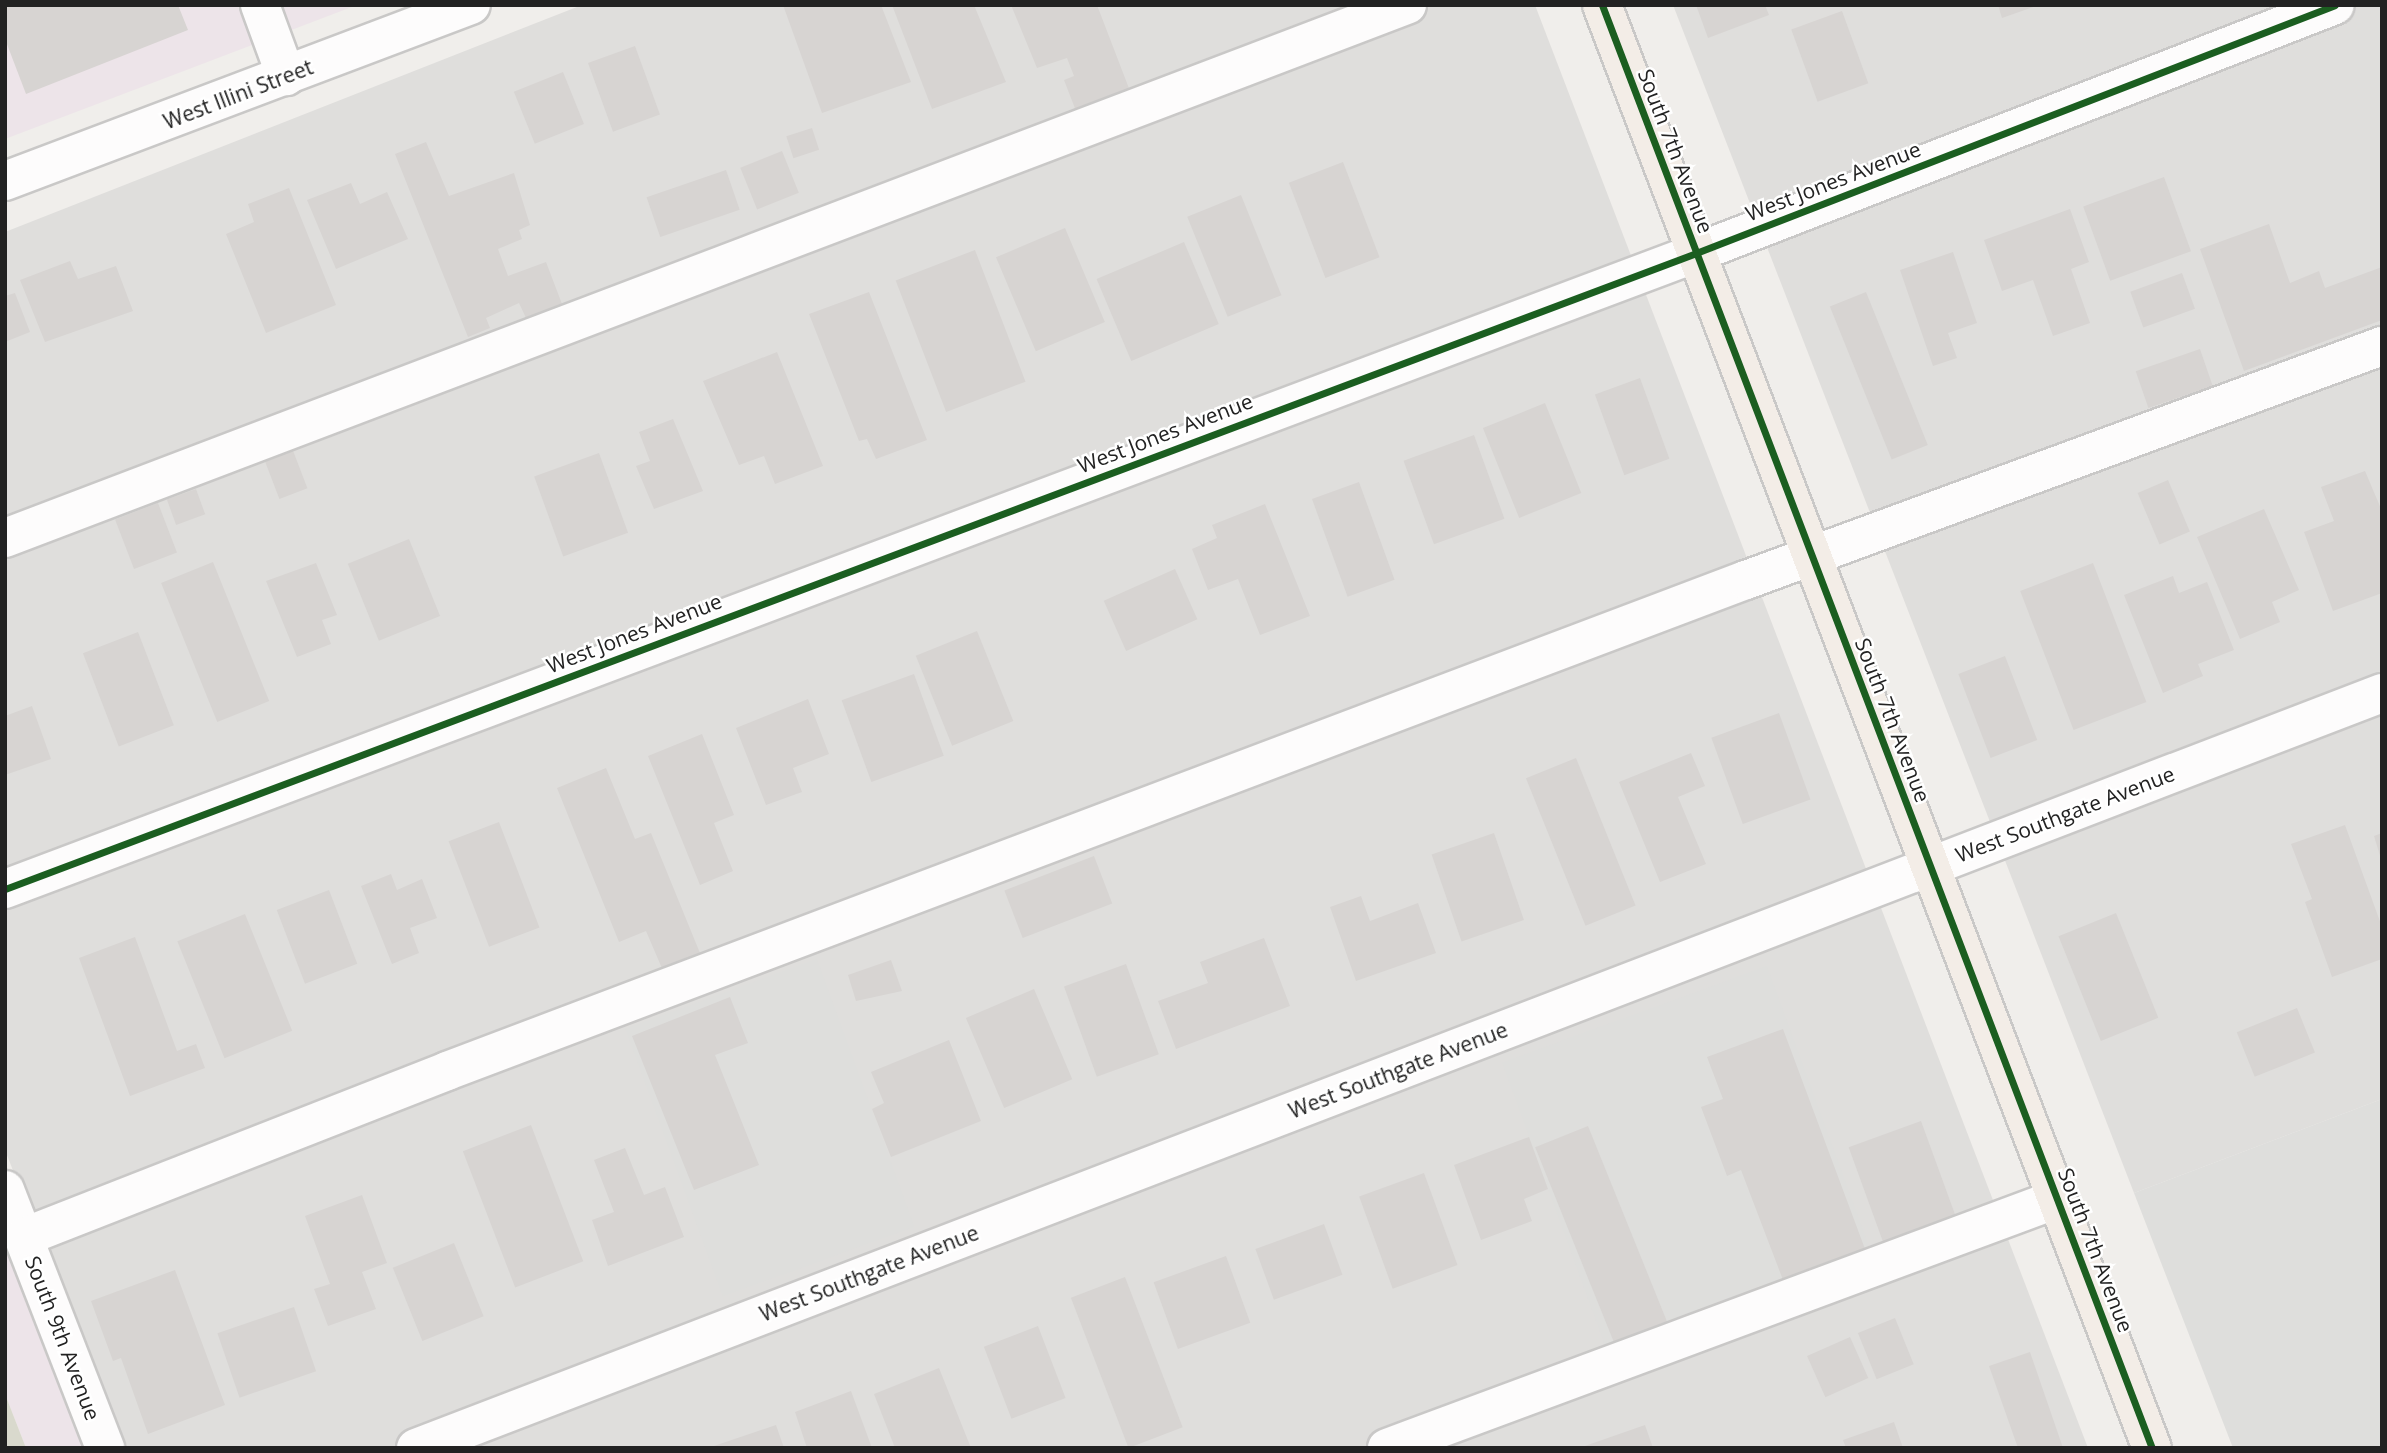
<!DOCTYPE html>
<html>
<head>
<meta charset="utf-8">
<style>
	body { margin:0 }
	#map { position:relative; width:2387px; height:1453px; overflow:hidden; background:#f0eeeb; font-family:"Open Sans",sans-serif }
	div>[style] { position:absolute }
	.residential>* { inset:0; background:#dfdedc }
	.industrial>* { inset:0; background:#ede4e9 }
	.religious>* { inset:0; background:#dededc; transform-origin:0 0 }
	.construction>* { inset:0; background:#d9d9cd }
	.building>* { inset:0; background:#d7d4d2; transform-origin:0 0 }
	.roads { filter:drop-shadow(2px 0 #c9c8c7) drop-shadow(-2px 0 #c9c8c7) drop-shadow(0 2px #c9c8c7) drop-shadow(0 -2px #c9c8c7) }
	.minor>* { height:38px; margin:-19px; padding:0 19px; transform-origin:19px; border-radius:19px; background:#fdfcfc }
	.major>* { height:38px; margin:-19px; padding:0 19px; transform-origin:19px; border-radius:19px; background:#f3ede7 }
	.cycleway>* { height:7px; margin:-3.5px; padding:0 3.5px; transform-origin:3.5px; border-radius:3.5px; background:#1b5e20 }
	span { translate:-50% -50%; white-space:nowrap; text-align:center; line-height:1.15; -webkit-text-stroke:5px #fff; paint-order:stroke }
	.street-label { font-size:21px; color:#222 }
	.frame { position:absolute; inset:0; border:7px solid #222; pointer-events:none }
</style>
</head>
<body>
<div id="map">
	<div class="residential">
		<i style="clip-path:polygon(582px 5px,1535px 5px,2088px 1448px,121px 1448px,5px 1150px,5px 232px)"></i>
		<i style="clip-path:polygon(1673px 5px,2382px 5px,2382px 1099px,2134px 1193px)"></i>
	</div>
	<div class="industrial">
		<i style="clip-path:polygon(5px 5px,357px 5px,5px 139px)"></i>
		<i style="clip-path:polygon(5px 1237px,87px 1448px,26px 1448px,5px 1394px)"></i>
	</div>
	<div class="religious">
		<i style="left:817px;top:959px;width:285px;height:204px;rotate:70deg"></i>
		<i style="left:1767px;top:966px;width:307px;height:282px;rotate:70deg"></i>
		<i style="clip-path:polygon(2382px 1099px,2382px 1448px,2233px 1448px,2134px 1193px)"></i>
	</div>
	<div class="construction">
		<i style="clip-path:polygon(5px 1394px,26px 1448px,5px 1448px)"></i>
	</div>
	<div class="building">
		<i style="clip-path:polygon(5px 5px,178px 5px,188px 30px,26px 94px,5px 39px)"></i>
		<i style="clip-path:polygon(783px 5px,881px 5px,911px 82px,822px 113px)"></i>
		<i style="clip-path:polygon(892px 5px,974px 5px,1006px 82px,932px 109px)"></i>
		<i style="clip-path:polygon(1011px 5px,1097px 5px,1130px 91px,1076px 111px,1064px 80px,1074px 76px,1067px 58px,1037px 68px)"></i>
		<i style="clip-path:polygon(1696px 5px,1765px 5px,1769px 15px,1708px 38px)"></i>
		<i style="clip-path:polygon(1998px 5px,2036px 5px,2036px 6px,2002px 18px)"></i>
		<i style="left:1842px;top:11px;width:77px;height:54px;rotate:70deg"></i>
		<i style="left:635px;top:46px;width:73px;height:50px;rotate:70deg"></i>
		<i style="left:563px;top:72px;width:56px;height:53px;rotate:68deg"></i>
		<i style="left:812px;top:128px;width:23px;height:27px;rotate:72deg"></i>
		<i style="clip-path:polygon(426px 142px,449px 196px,514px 173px,530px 225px,519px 230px,522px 239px,498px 249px,508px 276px,546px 262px,562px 304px,526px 318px,519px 303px,486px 318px,490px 328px,468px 337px,395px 154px)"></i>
		<i style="left:782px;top:151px;width:45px;height:45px;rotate:68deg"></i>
		<i style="left:1343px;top:162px;width:102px;height:58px;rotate:69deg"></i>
		<i style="left:726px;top:170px;width:42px;height:84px;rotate:71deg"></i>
		<i style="left:2164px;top:177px;width:79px;height:86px;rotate:70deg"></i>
		<i style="clip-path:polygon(351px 183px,360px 204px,387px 192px,408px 239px,336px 269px,307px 200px)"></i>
		<i style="clip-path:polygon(289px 188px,336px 305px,266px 333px,226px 234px,254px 222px,248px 204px)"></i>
		<i style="left:1241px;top:195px;width:108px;height:58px;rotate:68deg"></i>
		<i style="clip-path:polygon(2070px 209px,2089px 262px,2071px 269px,2090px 323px,2053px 336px,2033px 280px,2002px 291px,1984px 240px)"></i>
		<i style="clip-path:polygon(2269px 224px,2290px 283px,2319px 271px,2325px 288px,2382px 267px,2382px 320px,2244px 371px,2200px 249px)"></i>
		<i style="left:1065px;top:228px;width:102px;height:75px;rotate:67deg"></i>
		<i style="left:1184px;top:242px;width:89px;height:95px;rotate:67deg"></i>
		<i style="left:975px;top:250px;width:141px;height:85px;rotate:69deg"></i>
		<i style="clip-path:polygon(1953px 252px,1977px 323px,1948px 333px,1957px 358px,1933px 366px,1900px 270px)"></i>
		<i style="clip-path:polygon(70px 261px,78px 279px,116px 266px,133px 311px,45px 342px,20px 280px)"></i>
		<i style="left:2182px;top:273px;width:38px;height:55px;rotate:70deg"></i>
		<i style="clip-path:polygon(869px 292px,927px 440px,876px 459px,867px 439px,859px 441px,809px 314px)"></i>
		<i style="left:1866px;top:292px;width:165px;height:39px;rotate:68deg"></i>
		<i style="clip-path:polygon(15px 293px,30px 332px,5px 342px,5px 296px)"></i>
		<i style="left:2200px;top:349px;width:39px;height:68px;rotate:71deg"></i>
		<i style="clip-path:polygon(777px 352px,823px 466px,775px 484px,764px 456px,739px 465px,703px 381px)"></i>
		<i style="left:1640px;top:378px;width:86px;height:48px;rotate:70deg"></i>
		<i style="left:1545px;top:403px;width:97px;height:67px;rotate:68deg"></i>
		<i style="clip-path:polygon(673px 419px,703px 491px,654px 509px,636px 466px,650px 461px,639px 432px)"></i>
		<i style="left:1474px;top:435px;width:89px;height:75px;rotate:70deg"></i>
		<i style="left:292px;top:448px;width:43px;height:30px;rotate:69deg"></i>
		<i style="left:599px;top:453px;width:85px;height:69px;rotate:70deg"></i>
		<i style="clip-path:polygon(2365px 471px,2382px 511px,2382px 593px,2333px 611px,2304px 532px,2334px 521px,2321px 487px)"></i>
		<i style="left:2168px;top:480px;width:56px;height:33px;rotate:67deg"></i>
		<i style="left:1359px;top:482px;width:104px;height:50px;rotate:70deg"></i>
		<i style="left:196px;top:489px;width:27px;height:31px;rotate:70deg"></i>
		<i style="left:158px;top:503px;width:53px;height:46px;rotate:69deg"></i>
		<i style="clip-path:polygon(1265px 504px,1310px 616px,1260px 635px,1238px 579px,1208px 590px,1192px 549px,1217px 538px,1212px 525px)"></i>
		<i style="clip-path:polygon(2264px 509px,2299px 590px,2272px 602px,2280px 622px,2240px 639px,2197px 537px)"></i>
		<i style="left:409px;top:539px;width:83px;height:66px;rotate:68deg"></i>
		<i style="left:213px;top:562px;width:150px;height:56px;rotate:68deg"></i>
		<i style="clip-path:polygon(316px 563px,337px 615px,322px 620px,331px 644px,297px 657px,266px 581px)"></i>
		<i style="left:2093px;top:563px;width:149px;height:78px;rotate:69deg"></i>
		<i style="left:1175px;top:569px;width:55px;height:78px;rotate:66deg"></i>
		<i style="clip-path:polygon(2173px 576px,2179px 593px,2207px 582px,2234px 650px,2198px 664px,2203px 676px,2163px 693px,2124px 595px)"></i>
		<i style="left:977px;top:631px;width:97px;height:66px;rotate:68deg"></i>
		<i style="left:138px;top:632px;width:100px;height:59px;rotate:69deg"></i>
		<i style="left:2005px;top:656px;width:90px;height:50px;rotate:69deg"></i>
		<i style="left:914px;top:674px;width:87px;height:77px;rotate:70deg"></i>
		<i style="clip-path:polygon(808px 699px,829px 754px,793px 768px,802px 792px,766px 805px,736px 728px)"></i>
		<i style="clip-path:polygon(32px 706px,51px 759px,5px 775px,5px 716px)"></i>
		<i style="left:1779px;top:713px;width:92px;height:72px;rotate:70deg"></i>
		<i style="clip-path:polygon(702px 734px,734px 815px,714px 823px,733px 871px,700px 885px,648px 756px)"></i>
		<i style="clip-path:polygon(1691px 753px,1705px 786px,1678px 797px,1706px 864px,1660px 882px,1619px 782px)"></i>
		<i style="left:1576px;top:758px;width:159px;height:54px;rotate:68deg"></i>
		<i style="clip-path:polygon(606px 768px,635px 839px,651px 833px,702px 958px,664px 973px,646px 931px,619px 942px,557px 788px)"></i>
		<i style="left:499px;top:822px;width:113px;height:54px;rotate:69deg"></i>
		<i style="clip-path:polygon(2345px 825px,2382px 927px,2382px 959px,2332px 977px,2305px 902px,2312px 899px,2291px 844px)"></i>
		<i style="left:1494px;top:833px;width:92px;height:66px;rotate:71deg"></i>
		<i style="clip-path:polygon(2382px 833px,2382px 858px,2381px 859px,2374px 836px)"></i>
		<i style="left:1094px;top:856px;width:51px;height:96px;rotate:69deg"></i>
		<i style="clip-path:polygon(391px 874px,397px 890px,422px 879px,437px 918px,410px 928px,419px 953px,392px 964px,361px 886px)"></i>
		<i style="left:329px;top:890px;width:79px;height:56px;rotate:69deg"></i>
		<i style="clip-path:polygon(1361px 896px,1370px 921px,1418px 903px,1436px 953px,1356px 981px,1330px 907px)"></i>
		<i style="left:2116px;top:913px;width:113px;height:62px;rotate:68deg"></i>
		<i style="left:245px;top:914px;width:126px;height:73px;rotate:68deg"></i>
		<i style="clip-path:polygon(135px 937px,177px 1051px,196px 1044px,205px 1068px,130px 1096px,79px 958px)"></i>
		<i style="clip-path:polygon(1264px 938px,1290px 1006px,1176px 1049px,1158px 1001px,1208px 983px,1200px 962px)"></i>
		<i style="clip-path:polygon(891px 960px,902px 991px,856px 1001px,848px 975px)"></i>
		<i style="left:1126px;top:964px;width:96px;height:66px;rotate:70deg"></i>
		<i style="left:1034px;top:989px;width:98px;height:74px;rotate:67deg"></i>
		<i style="clip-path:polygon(730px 997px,748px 1043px,715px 1055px,759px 1165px,694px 1190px,632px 1036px)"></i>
		<i style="left:2297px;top:1008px;width:48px;height:65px;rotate:68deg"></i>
		<i style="clip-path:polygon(1783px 1029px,1865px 1249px,1783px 1280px,1741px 1170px,1727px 1176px,1701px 1107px,1723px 1099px,1707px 1057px)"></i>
		<i style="clip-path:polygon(949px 1040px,981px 1121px,891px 1157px,872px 1109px,884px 1103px,871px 1072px)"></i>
		<i style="left:1921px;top:1121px;width:115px;height:77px;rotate:70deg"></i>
		<i style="left:531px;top:1125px;width:146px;height:73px;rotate:69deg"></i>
		<i style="left:1588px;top:1126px;width:213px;height:57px;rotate:68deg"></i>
		<i style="clip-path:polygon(1529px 1137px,1548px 1189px,1524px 1199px,1532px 1221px,1481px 1240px,1454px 1165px)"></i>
		<i style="clip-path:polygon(625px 1148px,644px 1195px,665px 1187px,684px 1237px,608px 1266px,592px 1220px,614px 1212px,594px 1160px)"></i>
		<i style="left:1424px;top:1173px;width:98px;height:69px;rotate:70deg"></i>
		<i style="clip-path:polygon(362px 1195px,387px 1263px,362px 1272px,376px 1309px,328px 1326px,314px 1289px,330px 1284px,305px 1216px)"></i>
		<i style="left:1324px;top:1224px;width:54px;height:73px;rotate:70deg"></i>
		<i style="left:454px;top:1243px;width:79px;height:66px;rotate:68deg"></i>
		<i style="left:1226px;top:1256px;width:71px;height:77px;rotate:70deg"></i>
		<i style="clip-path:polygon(175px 1270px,225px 1405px,148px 1434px,121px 1358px,113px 1361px,91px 1301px)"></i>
		<i style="left:1125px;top:1277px;width:161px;height:58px;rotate:69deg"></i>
		<i style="left:294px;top:1307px;width:68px;height:81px;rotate:71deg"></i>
		<i style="left:1895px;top:1318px;width:50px;height:40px;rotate:68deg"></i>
		<i style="left:1038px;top:1326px;width:77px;height:58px;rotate:69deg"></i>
		<i style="left:1850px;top:1337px;width:45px;height:47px;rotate:66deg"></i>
		<i style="clip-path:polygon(2030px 1352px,2063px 1448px,2018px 1448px,1989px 1366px)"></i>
		<i style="clip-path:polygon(939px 1368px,971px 1448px,895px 1448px,874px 1394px)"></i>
		<i style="clip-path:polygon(851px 1391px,872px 1448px,807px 1448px,795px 1412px)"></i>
		<i style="clip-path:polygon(1894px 1422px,1903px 1448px,1846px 1448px,1843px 1440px)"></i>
		<i style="clip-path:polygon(776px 1425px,784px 1448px,711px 1448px,711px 1447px)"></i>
		<i style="clip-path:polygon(1645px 1425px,1653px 1448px,1582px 1448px,1582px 1447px)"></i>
	</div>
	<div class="roads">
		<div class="minor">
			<i style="left:260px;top:5px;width:76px;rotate:69.9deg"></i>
			<i style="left:5px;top:181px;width:498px;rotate:-20.7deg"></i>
			<i style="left:5px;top:538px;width:1500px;rotate:-20.82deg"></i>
			<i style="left:5px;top:889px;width:1807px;rotate:-20.61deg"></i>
			<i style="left:1696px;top:253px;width:685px;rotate:-21.21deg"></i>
			<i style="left:5px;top:1190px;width:277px;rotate:68.8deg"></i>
			<i style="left:24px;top:1237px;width:454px;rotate:-21.4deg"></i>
			<i style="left:447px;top:1071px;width:1389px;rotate:-20.71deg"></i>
			<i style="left:1746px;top:580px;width:678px;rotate:-20.2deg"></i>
			<i style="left:416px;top:1448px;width:2106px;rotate:-21.01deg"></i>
			<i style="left:1387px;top:1448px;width:715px;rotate:-20.39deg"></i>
		</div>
		<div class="major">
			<i style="left:1602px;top:5px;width:1544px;rotate:69.14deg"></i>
		</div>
	</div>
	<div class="cycleway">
		<i style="left:1602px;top:5px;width:1544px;rotate:69.14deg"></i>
		<i style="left:5px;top:889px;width:1807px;rotate:-20.61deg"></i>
		<i style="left:1696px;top:253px;width:685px;rotate:-21.21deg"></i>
	</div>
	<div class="street-label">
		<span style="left:238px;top:94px;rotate:-21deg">West Illini Street</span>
		<span style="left:1676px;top:151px;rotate:69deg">South 7th Avenue</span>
		<span style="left:1833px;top:181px;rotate:-21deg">West Jones Avenue</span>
		<span style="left:1165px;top:433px;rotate:-21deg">West Jones Avenue</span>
		<span style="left:634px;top:633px;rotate:-21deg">West Jones Avenue</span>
		<span style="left:1893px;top:720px;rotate:69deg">South 7th Avenue</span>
		<span style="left:2065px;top:814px;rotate:-21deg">West Southgate Avenue</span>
		<span style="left:1398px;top:1070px;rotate:-21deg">West Southgate Avenue</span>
		<span style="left:2096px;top:1250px;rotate:69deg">South 7th Avenue</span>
		<span style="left:869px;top:1273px;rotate:-21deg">West Southgate Avenue</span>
		<span style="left:63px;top:1338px;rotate:69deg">South 9th Avenue</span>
	</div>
	<div class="frame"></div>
</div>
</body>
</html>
